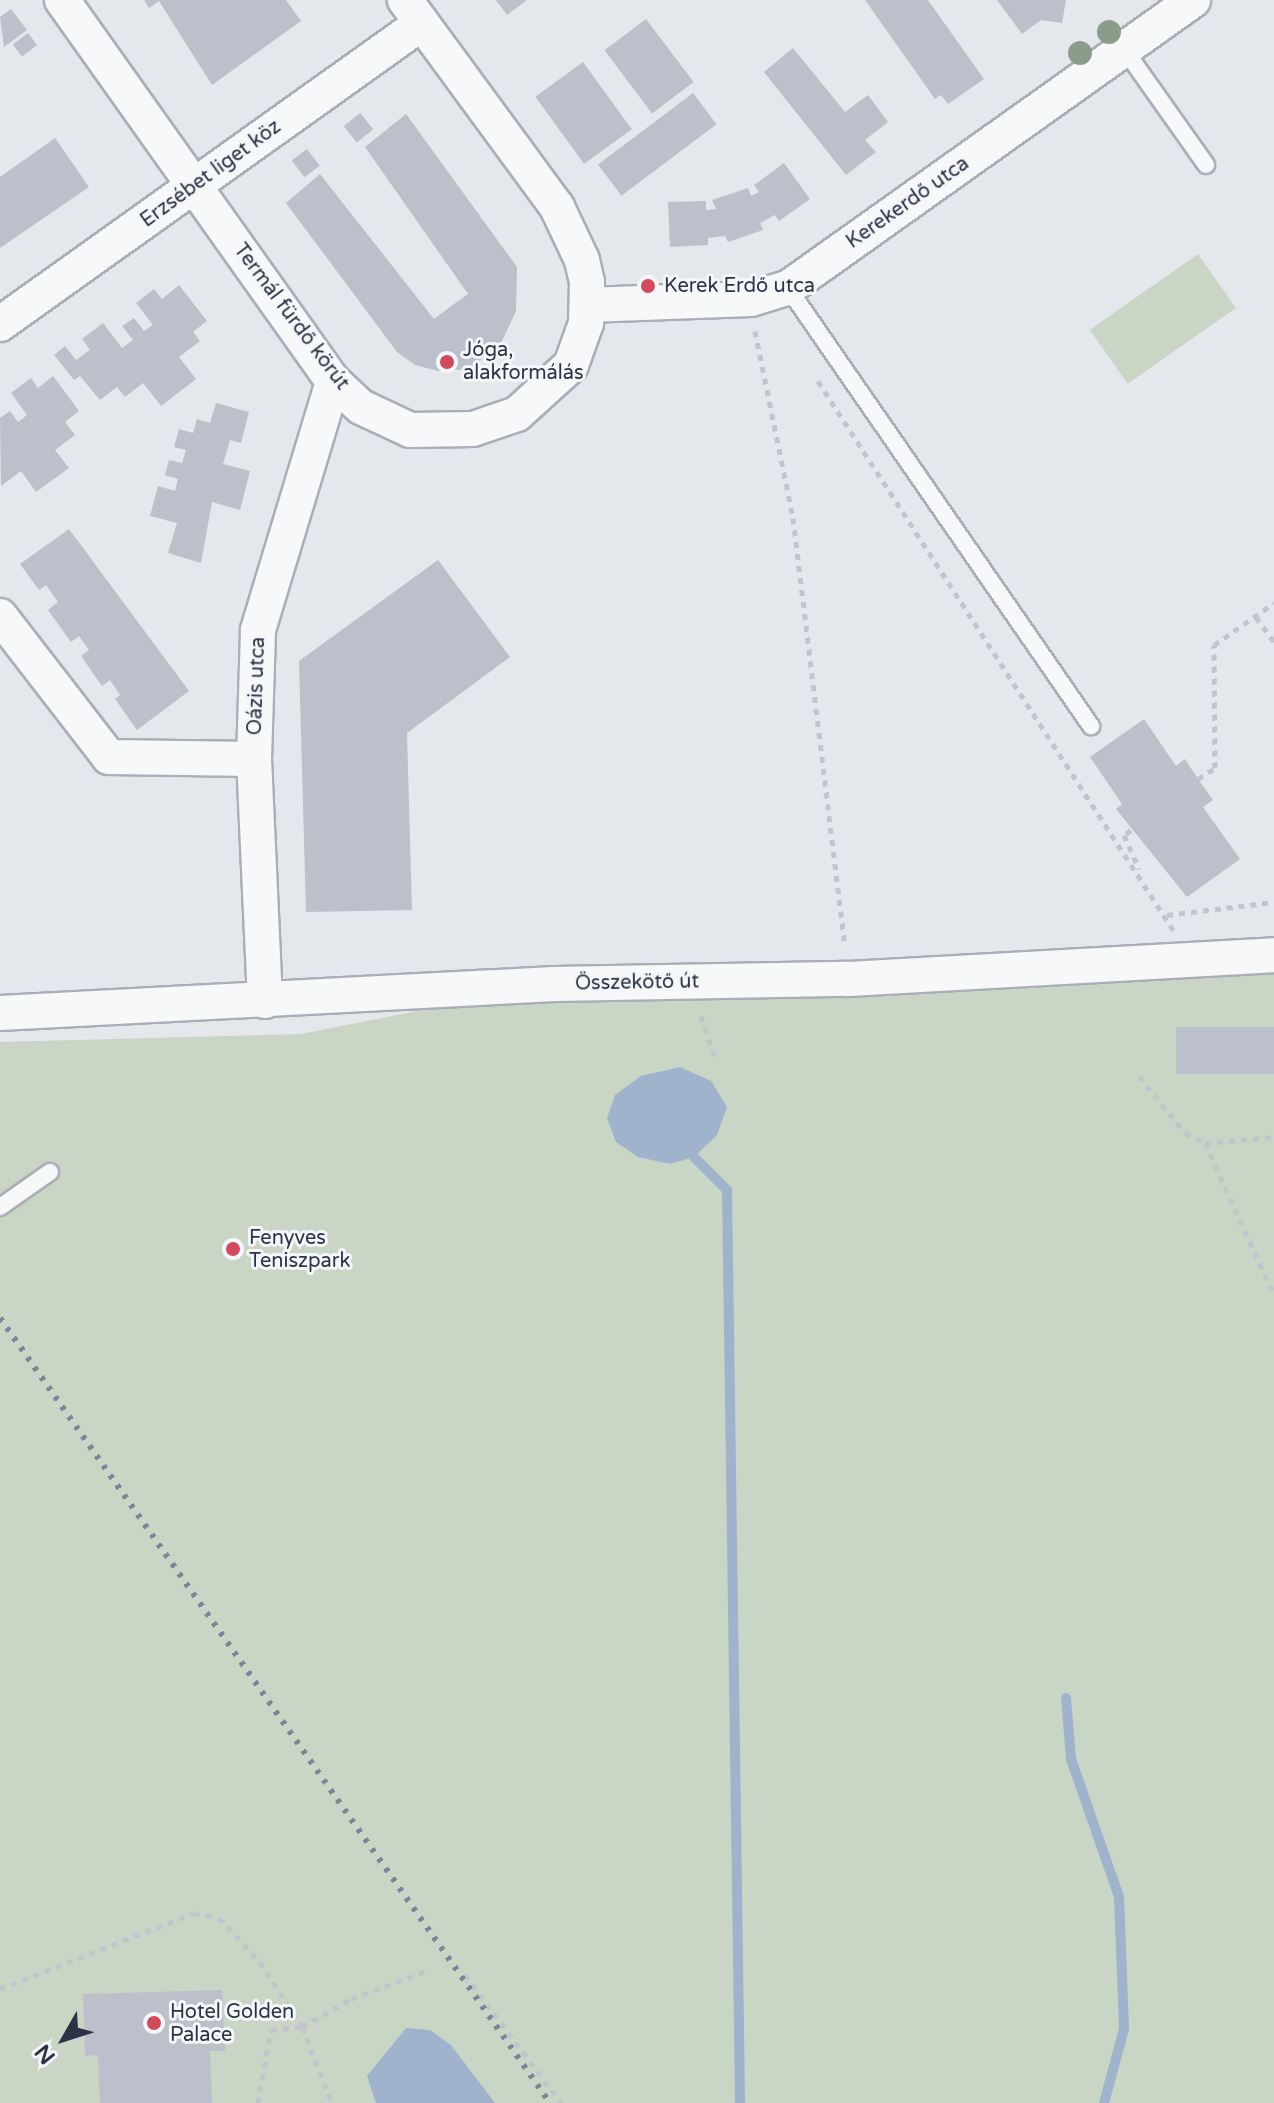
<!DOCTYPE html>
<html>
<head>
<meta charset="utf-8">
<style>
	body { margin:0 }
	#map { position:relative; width:1274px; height:2103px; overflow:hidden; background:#e4e7ec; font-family:"Varela Round",sans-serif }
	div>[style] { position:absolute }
	.green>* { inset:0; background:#c9d6c5; transform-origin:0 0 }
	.water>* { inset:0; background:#9fb4cc }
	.stream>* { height:10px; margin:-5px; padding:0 5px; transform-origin:5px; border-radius:5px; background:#9fb4cc }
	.building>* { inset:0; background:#bbc0ca; transform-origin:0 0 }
	.path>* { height:5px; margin-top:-2.5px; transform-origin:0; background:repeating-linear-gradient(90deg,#c2c5cb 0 6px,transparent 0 12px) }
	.roads { filter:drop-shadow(2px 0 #a9aeb7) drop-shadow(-2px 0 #a9aeb7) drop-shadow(0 2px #a9aeb7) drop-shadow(0 -2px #a9aeb7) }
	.service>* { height:16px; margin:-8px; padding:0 8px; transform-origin:8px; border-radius:8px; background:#f7f8fa }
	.minor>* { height:34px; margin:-17px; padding:0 17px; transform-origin:17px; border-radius:17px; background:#f7f8fa }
	.rail>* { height:6px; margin-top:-3px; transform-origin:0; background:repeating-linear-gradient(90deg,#7d8696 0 4px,transparent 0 12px) }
	.trees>* { width:24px; height:24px; margin:-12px; border-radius:50%; background:#899d89 }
	.dots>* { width:22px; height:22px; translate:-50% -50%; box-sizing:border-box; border:4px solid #f4f6f9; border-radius:50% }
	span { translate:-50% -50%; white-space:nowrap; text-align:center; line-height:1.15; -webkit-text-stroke:6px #f4f6f9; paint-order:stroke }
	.street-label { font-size:20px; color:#2b3445 }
	.poi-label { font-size:20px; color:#2b3445 }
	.left { translate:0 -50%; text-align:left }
	.north { position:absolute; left:24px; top:1999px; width:80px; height:80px; -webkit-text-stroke:6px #f4f6f9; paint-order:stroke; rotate:231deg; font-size:22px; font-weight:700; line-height:32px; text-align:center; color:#2b3445 }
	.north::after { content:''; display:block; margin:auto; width:28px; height:36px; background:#2b3445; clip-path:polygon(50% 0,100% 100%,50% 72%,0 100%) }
</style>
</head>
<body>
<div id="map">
	<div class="green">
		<i style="left:1198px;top:254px;width:66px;height:132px;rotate:55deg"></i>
		<i style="clip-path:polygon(1274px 955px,1274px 2103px,0 2103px,0 1042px,301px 1034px,554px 984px)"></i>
	</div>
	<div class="water">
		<i style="clip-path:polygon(680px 1067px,711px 1081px,727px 1107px,717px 1135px,694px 1157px,670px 1164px,638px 1157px,616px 1142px,607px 1118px,615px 1095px,641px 1076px)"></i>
		<i style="clip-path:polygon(406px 2028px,430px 2030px,451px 2045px,495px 2103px,376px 2103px,367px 2076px)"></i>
	</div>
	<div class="stream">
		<i style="left:694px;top:1157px;width:47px;rotate:45deg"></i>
		<i style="left:727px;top:1190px;width:913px;rotate:89.18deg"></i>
		<i style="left:1066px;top:1698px;width:61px;rotate:85.3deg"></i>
		<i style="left:1071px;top:1759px;width:146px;rotate:70.8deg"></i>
		<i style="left:1119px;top:1897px;width:132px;rotate:87.8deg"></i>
		<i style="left:1124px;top:2029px;width:77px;rotate:105.1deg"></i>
	</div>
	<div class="building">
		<i style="clip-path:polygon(144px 0,286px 0,301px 21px,212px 85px,159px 1px,149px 8px)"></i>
		<i style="clip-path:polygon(496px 0,527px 0,507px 15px)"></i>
		<i style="clip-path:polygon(865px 0,928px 0,984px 79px,948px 104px,941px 95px,935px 99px)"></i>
		<i style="clip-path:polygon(997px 0,1066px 0,1062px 23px,1041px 20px,1022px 34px)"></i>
		<i style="clip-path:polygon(11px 9px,27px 30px,4px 47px,0 17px)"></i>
		<i style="left:646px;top:19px;width:79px;height:52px;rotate:53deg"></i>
		<i style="left:28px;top:33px;width:15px;height:19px;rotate:53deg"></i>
		<i style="clip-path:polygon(793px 48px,845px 112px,868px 95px,888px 122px,865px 140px,876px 152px,846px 175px,764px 72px)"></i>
		<i style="left:583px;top:62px;width:83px;height:59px;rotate:54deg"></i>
		<i style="left:693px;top:93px;width:39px;height:119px;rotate:53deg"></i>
		<i style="left:360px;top:113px;width:21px;height:21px;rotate:51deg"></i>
		<i style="clip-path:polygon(406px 114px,517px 267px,516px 311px,502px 341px,470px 369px,438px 371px,415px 365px,397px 352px,286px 203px,320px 174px,434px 319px,454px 304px,468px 294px,365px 147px)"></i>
		<i style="clip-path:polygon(55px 138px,89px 187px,0 248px,0 177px)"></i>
		<i style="left:307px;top:149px;width:21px;height:19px;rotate:53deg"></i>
		<i style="clip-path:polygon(784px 163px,810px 199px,779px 221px,775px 215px,760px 223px,763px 230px,728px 242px,725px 236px,708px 238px,708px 245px,670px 247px,668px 202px,706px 201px,706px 210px,716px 209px,712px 200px,748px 188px,751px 196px,759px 192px,754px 185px)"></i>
		<i style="clip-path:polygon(179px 285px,207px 321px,193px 332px,200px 341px,179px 357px,196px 379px,161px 406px,143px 383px,125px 397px,117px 387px,100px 400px,80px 376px,74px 380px,54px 355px,65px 346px,76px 360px,90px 350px,82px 339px,103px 323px,122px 348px,133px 340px,122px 326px,134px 318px,144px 331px,153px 325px,136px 303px,154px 289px,162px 299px)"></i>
		<i style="clip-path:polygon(53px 376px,79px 411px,65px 422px,75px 435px,55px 450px,69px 468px,36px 492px,21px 471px,1px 486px,0 418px,10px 411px,18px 422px,27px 415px,11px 393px,31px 378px,38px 388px)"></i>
		<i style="clip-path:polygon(216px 403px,249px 412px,241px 443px,230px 440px,223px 464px,250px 471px,240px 510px,212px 502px,201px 563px,168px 553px,177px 523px,150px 516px,158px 486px,175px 491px,178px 479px,165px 475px,169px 460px,182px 463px,186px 450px,174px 447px,179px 429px,193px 433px,197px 419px,210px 423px)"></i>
		<i style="clip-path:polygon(69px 529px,189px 691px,137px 730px,115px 699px,120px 695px,110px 680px,102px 686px,81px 656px,89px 650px,79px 636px,71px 642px,48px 610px,58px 602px,46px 585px,39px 590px,20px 564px)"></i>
		<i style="clip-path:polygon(438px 560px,510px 657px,407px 733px,412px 910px,306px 912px,299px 661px)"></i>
		<i style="clip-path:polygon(1144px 719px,1176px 766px,1185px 759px,1198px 779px,1213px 800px,1203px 807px,1240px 859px,1187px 897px,1116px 809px,1122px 804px,1090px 757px)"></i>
		<i style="left:1274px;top:1027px;width:47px;height:98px;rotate:90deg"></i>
		<i style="clip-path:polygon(222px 1990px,225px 2051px,210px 2051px,212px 2103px,100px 2103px,98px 2055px,85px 2056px,83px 1994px)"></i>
	</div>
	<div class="path">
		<i style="left:755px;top:331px;width:191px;rotate:78.5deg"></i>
		<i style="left:793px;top:518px;width:431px;rotate:83.1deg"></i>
		<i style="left:818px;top:381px;width:654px;rotate:57.11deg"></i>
		<i style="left:1256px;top:617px;width:31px;rotate:54deg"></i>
		<i style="left:1198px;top:779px;width:20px;rotate:-33deg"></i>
		<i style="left:1215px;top:768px;width:123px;rotate:-90.5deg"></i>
		<i style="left:1214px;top:645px;width:73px;rotate:-35deg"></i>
		<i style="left:1131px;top:830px;width:9px;rotate:144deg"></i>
		<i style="left:1124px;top:835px;width:37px;rotate:66deg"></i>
		<i style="left:1167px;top:915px;width:108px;rotate:-6.9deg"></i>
		<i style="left:701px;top:1016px;width:48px;rotate:71.9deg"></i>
		<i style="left:1139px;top:1076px;width:73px;rotate:51.1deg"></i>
		<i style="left:1185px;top:1133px;width:22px;rotate:27deg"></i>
		<i style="left:1205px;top:1143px;width:69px;rotate:-5deg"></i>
		<i style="left:1205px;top:1143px;width:167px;rotate:65.6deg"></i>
		<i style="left:465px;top:1975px;width:160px;rotate:53.1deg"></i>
		<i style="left:0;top:1989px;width:208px;rotate:-21.4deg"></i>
		<i style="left:194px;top:1913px;width:25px;rotate:11deg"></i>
		<i style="left:219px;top:1918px;width:60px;rotate:47deg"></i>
		<i style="left:260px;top:1962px;width:77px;rotate:57.1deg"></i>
		<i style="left:302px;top:2027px;width:82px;rotate:68.5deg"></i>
		<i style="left:258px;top:2103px;width:74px;rotate:-79.9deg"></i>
		<i style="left:271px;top:2030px;width:31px;rotate:-6deg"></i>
		<i style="left:302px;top:2027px;width:56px;rotate:-29.7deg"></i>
		<i style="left:351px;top:1999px;width:80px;rotate:-20.5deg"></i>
	</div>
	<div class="roads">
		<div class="service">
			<i style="left:1124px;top:49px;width:142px;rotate:54.7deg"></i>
			<i style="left:788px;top:288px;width:533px;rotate:55.33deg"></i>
			<i style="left:0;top:1207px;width:61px;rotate:-35deg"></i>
		</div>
		<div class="minor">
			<i style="left:62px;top:0;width:468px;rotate:54.6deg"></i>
			<i style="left:333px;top:381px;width:38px;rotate:43deg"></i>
			<i style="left:361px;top:407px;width:54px;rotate:25.1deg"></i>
			<i style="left:410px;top:430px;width:63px;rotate:-0.9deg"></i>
			<i style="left:473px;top:429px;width:46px;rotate:-18.8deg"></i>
			<i style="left:517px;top:414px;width:73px;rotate:-42.2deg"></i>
			<i style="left:571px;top:365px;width:45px;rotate:-70.3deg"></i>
			<i style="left:586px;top:323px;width:41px;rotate:-88.6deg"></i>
			<i style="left:587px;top:282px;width:23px;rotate:-103deg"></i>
			<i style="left:582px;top:260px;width:59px;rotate:-115.3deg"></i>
			<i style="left:557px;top:207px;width:257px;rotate:-126.3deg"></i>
			<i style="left:587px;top:305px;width:164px;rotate:-2.1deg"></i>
			<i style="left:751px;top:299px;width:39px;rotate:-17deg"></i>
			<i style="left:788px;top:288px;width:497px;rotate:-35.4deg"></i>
			<i style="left:0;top:324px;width:518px;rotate:-35.5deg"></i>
			<i style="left:0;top:616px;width:178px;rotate:52.3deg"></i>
			<i style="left:109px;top:757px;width:145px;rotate:0.8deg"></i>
			<i style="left:265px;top:1001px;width:242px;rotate:-92.6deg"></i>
			<i style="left:254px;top:759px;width:129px;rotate:-88.2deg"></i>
			<i style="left:258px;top:630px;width:260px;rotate:-73.2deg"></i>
			<i style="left:0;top:1013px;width:555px;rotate:-3deg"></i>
			<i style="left:554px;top:984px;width:294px;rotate:-1deg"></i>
			<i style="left:848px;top:979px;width:427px;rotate:-3.2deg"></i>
		</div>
	</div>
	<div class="rail">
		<i style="left:0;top:1318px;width:959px;rotate:54.98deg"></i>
	</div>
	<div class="trees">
		<i style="left:1109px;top:32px"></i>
		<i style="left:1080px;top:53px"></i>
	</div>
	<div class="dots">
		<i style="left:648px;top:286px;background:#d1495b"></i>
		<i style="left:447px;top:362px;background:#d1495b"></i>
		<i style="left:233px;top:1249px;background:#d1495b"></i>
		<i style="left:154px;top:2023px;background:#d1495b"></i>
	</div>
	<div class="street-label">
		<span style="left:211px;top:174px;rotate:-36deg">Erzsébet liget köz</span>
		<span style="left:908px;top:203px;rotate:-35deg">Kerekerdő utca</span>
		<span style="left:291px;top:317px;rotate:53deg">Termál fürdő körút</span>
		<span style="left:257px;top:686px;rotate:-88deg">Oázis utca</span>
		<span style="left:637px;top:983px;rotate:-1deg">Összekötő út</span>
	</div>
	<div class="poi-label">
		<span class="left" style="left:664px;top:286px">Kerek Erdő utca</span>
		<span class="left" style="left:463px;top:362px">Jóga,<br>alakformálás</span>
		<span class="left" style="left:249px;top:1250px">Fenyves<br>Teniszpark</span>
		<span class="left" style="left:170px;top:2024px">Hotel Golden<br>Palace</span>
	</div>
	<div class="north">N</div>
</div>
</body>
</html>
